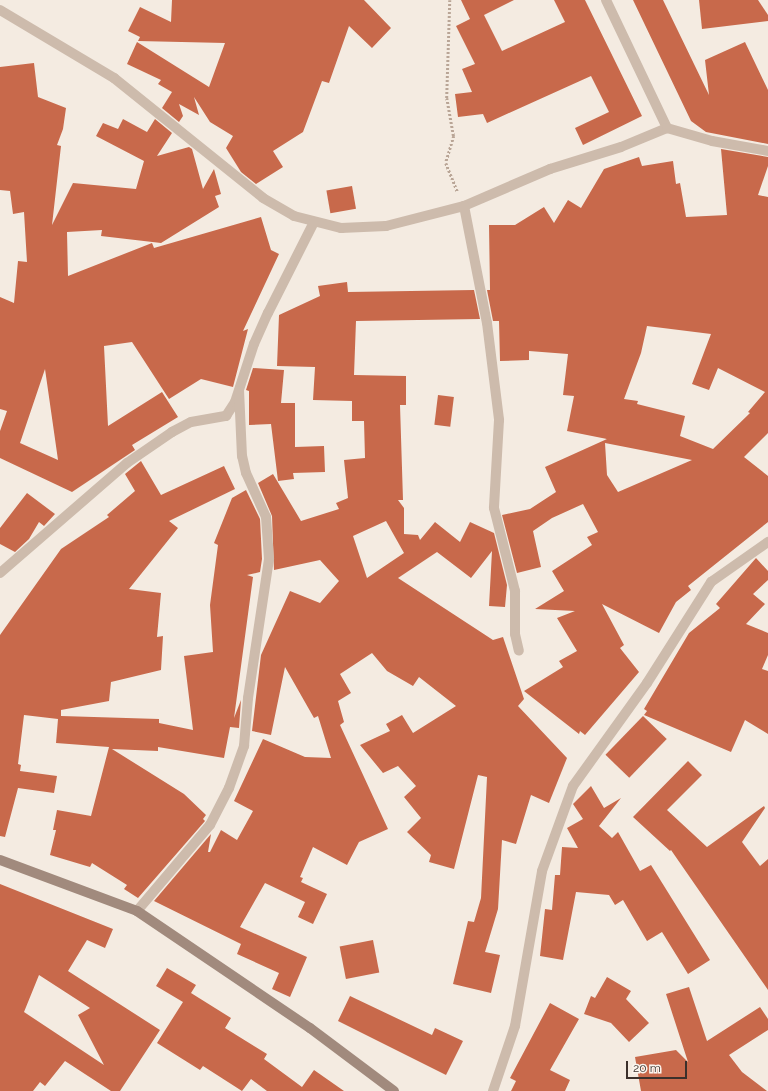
<!DOCTYPE html>
<html>
<head>
<meta charset="utf-8">
<style>
	body { margin:0 }
	#map { position:relative; width:768px; height:1091px; overflow:hidden; background:#f4ebe1; font-family:Raleway,sans-serif }
	div>[style] { position:absolute }
	.building>* { inset:0; background:#c8694b; transform-origin:0 0 }
	.path>* { height:2.5px; margin-top:-1.25px; transform-origin:0; background:repeating-linear-gradient(90deg,#b9a596 0 2px,transparent 0 4px) }
	.minor>* { height:10px; margin:-5px; padding:0 5px; transform-origin:5px; border-radius:5px; background:#cdbbac }
	.secondary>* { height:10px; margin:-5px; padding:0 5px; transform-origin:5px; border-radius:5px; background:#a18a7d }
	span { translate:-50% -50%; white-space:nowrap; text-align:center; line-height:1.15; -webkit-text-stroke:3.5px #fbf5ee; paint-order:stroke }
	.scale { position:absolute; left:626px; top:1061px; width:61px; height:18px; box-sizing:border-box; border:2px solid #3b302b; border-top:0; padding-left:5px; font-size:12px; line-height:14px; white-space:nowrap; color:#3b302b; -webkit-text-stroke:3px #fbf5ee; paint-order:stroke }
</style>
</head>
<body>
<div id="map">
	<div class="building">
		<i style="clip-path:polygon(172px 0,364px 0,391px 28px,372px 48px,349px 26px,329px 83px,322px 81px,303px 132px,273px 151px,283px 167px,256px 184px,241px 172px,226px 148px,233px 136px,210px 122px,194px 97px,199px 115px,179px 104px,183px 116px,179px 122px,162px 108px,172px 92px,158px 84px,161px 80px,127px 64px,137px 42px,209px 87px,225px 43px,138px 41px,140px 37px,128px 31px,140px 7px,171px 22px)"></i>
		<i style="clip-path:polygon(461px 0,514px 0,484px 15px,502px 51px,565px 22px,554px 0,585px 0,642px 116px,583px 145px,575px 128px,609px 112px,591px 76px,487px 123px,483px 114px,458px 117px,455px 94px,472px 92px,462px 69px,475px 64px,456px 26px,470px 19px)"></i>
		<i style="clip-path:polygon(633px 0,663px 0,709px 95px,705px 60px,745px 42px,768px 90px,768px 144px,706px 132px,691px 121px)"></i>
		<i style="clip-path:polygon(699px 0,758px 0,768px 15px,768px 21px,702px 29px)"></i>
		<i style="clip-path:polygon(evenodd,34px 63px,38px 97px,66px 108px,63px 129px,57px 145px,61px 146px,52px 225px,73px 183px,136px 189px,144px 161px,96px 136px,103px 123px,118px 129px,123px 119px,147px 132px,155px 119px,172px 133px,157px 156px,189px 147px,192px 149px,203px 189px,214px 169px,221px 194px,215px 196px,219px 207px,161px 243px,101px 236px,102px 230px,67px 232px,68px 276px,152px 243px,154px 248px,261px 217px,271px 250px,279px 254px,243px 331px,248px 329px,233px 387px,201px 379px,169px 399px,132px 342px,104px 346px,108px 426px,162px 392px,178px 417px,132px 445px,135px 450px,72px 492px,0 458px,0 431px,7px 411px,0 409px,0 297px,14px 303px,18px 261px,27px 262px,24px 212px,13px 214px,10px 191px,0 190px,0 67px,34px 63px,45px 369px,58px 460px,20px 443px,45px 369px)"></i>
		<i style="clip-path:polygon(evenodd,721px 149px,768px 157px,768px 166px,758px 195px,768px 197px,768px 433px,744px 457px,768px 476px,768px 522px,688px 586px,691px 590px,676px 602px,659px 633px,602px 604px,624px 645px,620px 648px,639px 672px,585px 735px,580px 731px,579px 734px,524px 691px,563px 667px,559px 661px,577px 651px,557px 618px,575px 611px,535px 609px,564px 591px,552px 571px,592px 545px,587px 537px,598px 532px,583px 504px,552px 518px,533px 531px,541px 567px,517px 573px,502px 515px,530px 509px,556px 492px,545px 467px,607px 439px,567px 431px,574px 396px,563px 395px,568px 354px,529px 351px,529px 360px,500px 361px,499px 321px,493px 321px,487px 290px,490px 290px,489px 225px,515px 225px,544px 207px,554px 223px,568px 200px,581px 208px,604px 169px,639px 157px,642px 166px,673px 161px,676px 184px,680px 183px,686px 217px,727px 215px,721px 149px,647px 326px,711px 334px,692px 384px,709px 390px,718px 368px,765px 392px,748px 412px,750px 413px,713px 449px,680px 436px,685px 416px,637px 404px,638px 401px,624px 399px,641px 353px,647px 326px,721px 149px,605px 443px,692px 460px,618px 492px,607px 475px,605px 443px)"></i>
		<i style="left:352px;top:186px;width:23px;height:26px;rotate:80deg"></i>
		<i style="clip-path:polygon(evenodd,347px 282px,348px 292px,474px 290px,480px 319px,356px 321px,354px 375px,406px 376px,406px 405px,400px 405px,403px 500px,398px 500px,404px 508px,404px 534px,418px 535px,420px 540px,435px 522px,460px 542px,470px 522px,494px 533px,507px 585px,505px 607px,489px 606px,492px 551px,471px 578px,437px 552px,398px 578px,493px 640px,503px 637px,524px 699px,518px 706px,567px 758px,549px 803px,531px 795px,516px 844px,502px 840px,498px 909px,485px 952px,500px 955px,491px 993px,453px 984px,468px 921px,474px 922px,481px 898px,487px 777px,478px 775px,454px 869px,429px 862px,431px 855px,407px 832px,421px 818px,404px 797px,416px 786px,398px 766px,383px 773px,360px 745px,390px 731px,386px 724px,402px 715px,413px 733px,456px 706px,419px 677px,413px 686px,387px 671px,372px 653px,340px 674px,351px 693px,338px 701px,344px 722px,340px 725px,388px 829px,359px 842px,347px 865px,313px 847px,300px 877px,303px 878px,301px 882px,327px 894px,313px 924px,298px 917px,305px 902px,265px 883px,240px 927px,307px 957px,290px 997px,272px 989px,279px 973px,237px 954px,241px 944px,154px 901px,211px 834px,208px 852px,210px 852px,221px 830px,237px 840px,253px 811px,234px 801px,263px 739px,305px 757px,331px 758px,318px 716px,314px 718px,285px 667px,271px 735px,252px 731px,261px 655px,290px 591px,320px 603px,339px 581px,320px 560px,274px 570px,272px 516px,258px 483px,273px 474px,301px 521px,339px 509px,336px 503px,348px 498px,344px 460px,365px 458px,364px 421px,352px 421px,352px 401px,313px 400px,315px 367px,277px 366px,279px 315px,320px 296px,318px 286px,347px 282px,386px 521px,404px 553px,367px 578px,353px 536px,386px 521px)"></i>
		<i style="clip-path:polygon(253px 368px,284px 370px,281px 403px,295px 403px,295px 447px,324px 446px,325px 472px,293px 473px,294px 479px,278px 481px,271px 424px,249px 425px,249px 391px,246px 390px)"></i>
		<i style="left:438px;top:395px;width:16px;height:30px;rotate:7deg"></i>
		<i style="clip-path:polygon(141px 461px,161px 495px,224px 466px,235px 489px,169px 521px,178px 528px,129px 589px,161px 593px,157px 637px,163px 636px,161px 670px,111px 682px,109px 701px,61px 710px,61px 716px,159px 719px,159px 723px,193px 730px,184px 656px,213px 652px,210px 605px,218px 545px,214px 543px,232px 498px,246px 490px,260px 519px,262px 559px,260px 572px,247px 575px,253px 577px,234px 718px,241px 700px,239px 728px,230px 727px,224px 758px,158px 747px,158px 751px,112px 749px,184px 794px,206px 815px,203px 819px,205px 821px,138px 898px,124px 889px,127px 885px,92px 863px,90px 867px,50px 855px,56px 830px,53px 830px,57px 810px,91px 816px,109px 747px,56px 743px,58px 719px,24px 715px,18px 764px,21px 765px,20px 771px,57px 776px,54px 793px,18px 788px,5px 837px,0 836px,0 635px,61px 549px,109px 517px,107px 515px,135px 491px,125px 474px)"></i>
		<i style="clip-path:polygon(27px 493px,55px 514px,44px 526px,39px 522px,29px 539px,15px 552px,0 544px,0 528px)"></i>
		<i style="clip-path:polygon(756px 558px,768px 571px,768px 580px,753px 594px,765px 604px,746px 624px,768px 633px,768px 655px,762px 669px,768px 671px,768px 734px,745px 720px,731px 752px,644px 715px,647px 711px,644px 709px,689px 633px,720px 608px,716px 604px)"></i>
		<i style="left:643px;top:716px;width:33px;height:54px;rotate:44deg"></i>
		<i style="clip-path:polygon(688px 761px,702px 775px,667px 810px,707px 847px,764px 806px,765px 808px,742px 842px,760px 866px,768px 859px,768px 990px,671px 850px,670px 851px,633px 817px)"></i>
		<i style="clip-path:polygon(591px 786px,604px 808px,621px 798px,599px 826px,612px 838px,618px 832px,640px 871px,651px 865px,710px 960px,688px 974px,662px 932px,647px 941px,623px 900px,615px 905px,609px 895px,576px 892px,563px 960px,540px 956px,545px 909px,552px 910px,555px 875px,560px 875px,562px 847px,578px 848px,567px 828px,583px 819px,573px 804px)"></i>
		<i style="clip-path:polygon(evenodd,0 884px,113px 929px,105px 948px,87px 940px,68px 971px,160px 1030px,120px 1091px,111px 1091px,65px 1061px,45px 1086px,40px 1082px,33px 1091px,0 1091px,0 884px,39px 975px,90px 1008px,78px 1015px,104px 1065px,24px 1012px,39px 975px)"></i>
		<i style="left:373px;top:940px;width:33px;height:34px;rotate:79deg"></i>
		<i style="clip-path:polygon(167px 968px,196px 985px,191px 993px,231px 1018px,225px 1028px,267px 1054px,264px 1059px,302px 1087px,314px 1070px,344px 1091px,267px 1091px,251px 1079px,242px 1091px,203px 1066px,200px 1070px,157px 1043px,183px 1002px,156px 986px)"></i>
		<i style="clip-path:polygon(607px 977px,631px 991px,626px 999px,649px 1023px,629px 1042px,611px 1023px,584px 1014px,591px 996px,595px 998px)"></i>
		<i style="clip-path:polygon(689px 987px,707px 1041px,760px 1007px,768px 1019px,768px 1030px,729px 1055px,742px 1072px,767px 1091px,641px 1091px,635px 1057px,676px 1050px,688px 1062px,666px 994px)"></i>
		<i style="clip-path:polygon(350px 996px,432px 1035px,435px 1028px,463px 1041px,446px 1075px,338px 1021px)"></i>
		<i style="clip-path:polygon(550px 1003px,579px 1019px,550px 1070px,570px 1080px,565px 1091px,511px 1091px,516px 1081px,510px 1078px)"></i>
	</div>
	<div class="path">
		<i style="left:450px;top:0;width:98px;rotate:91.8deg"></i>
		<i style="left:447px;top:98px;width:39px;rotate:80deg"></i>
		<i style="left:454px;top:136px;width:28px;rotate:107deg"></i>
		<i style="left:446px;top:163px;width:31px;rotate:68deg"></i>
	</div>
	<div class="minor">
		<i style="left:606px;top:0;width:142px;rotate:64.5deg"></i>
		<i style="left:0;top:10px;width:133px;rotate:30.8deg"></i>
		<i style="left:114px;top:78px;width:191px;rotate:38.8deg"></i>
		<i style="left:263px;top:198px;width:36px;rotate:30deg"></i>
		<i style="left:294px;top:216px;width:49px;rotate:14.3deg"></i>
		<i style="left:341px;top:228px;width:45px;rotate:-2.5deg"></i>
		<i style="left:386px;top:226px;width:81px;rotate:-14.4deg"></i>
		<i style="left:464px;top:206px;width:94px;rotate:-23.3deg"></i>
		<i style="left:550px;top:169px;width:74px;rotate:-17.2deg"></i>
		<i style="left:621px;top:147px;width:50px;rotate:-22.4deg"></i>
		<i style="left:667px;top:128px;width:47px;rotate:16.1deg"></i>
		<i style="left:712px;top:141px;width:57px;rotate:10.1deg"></i>
		<i style="left:464px;top:206px;width:119px;rotate:78.9deg"></i>
		<i style="left:487px;top:323px;width:98px;rotate:82.9deg"></i>
		<i style="left:499px;top:420px;width:88px;rotate:93.3deg"></i>
		<i style="left:494px;top:508px;width:86px;rotate:75.8deg"></i>
		<i style="left:515px;top:591px;width:43px;rotate:90deg"></i>
		<i style="left:515px;top:634px;width:17px;rotate:77deg"></i>
		<i style="left:0;top:573px;width:168px;rotate:-40.9deg"></i>
		<i style="left:127px;top:463px;width:55px;rotate:-34.6deg"></i>
		<i style="left:172px;top:432px;width:21px;rotate:-28deg"></i>
		<i style="left:191px;top:422px;width:36px;rotate:-10deg"></i>
		<i style="left:226px;top:416px;width:17px;rotate:-57deg"></i>
		<i style="left:235px;top:402px;width:61px;rotate:-71.9deg"></i>
		<i style="left:254px;top:344px;width:34px;rotate:-66deg"></i>
		<i style="left:268px;top:313px;width:102px;rotate:-63.2deg"></i>
		<i style="left:137px;top:911px;width:113px;rotate:-49.7deg"></i>
		<i style="left:210px;top:825px;width:42px;rotate:-62.8deg"></i>
		<i style="left:229px;top:788px;width:45px;rotate:-70.3deg"></i>
		<i style="left:244px;top:746px;width:48px;rotate:-85.2deg"></i>
		<i style="left:248px;top:698px;width:141px;rotate:-81.4deg"></i>
		<i style="left:269px;top:559px;width:42px;rotate:-94.1deg"></i>
		<i style="left:266px;top:517px;width:48px;rotate:-114.4deg"></i>
		<i style="left:246px;top:473px;width:17px;rotate:-103deg"></i>
		<i style="left:242px;top:456px;width:65px;rotate:-92.6deg"></i>
		<i style="left:493px;top:1091px;width:69px;rotate:-71.3deg"></i>
		<i style="left:515px;top:1026px;width:157px;rotate:-80.1deg"></i>
		<i style="left:542px;top:871px;width:90px;rotate:-70deg"></i>
		<i style="left:573px;top:786px;width:127px;rotate:-54.3deg"></i>
		<i style="left:647px;top:683px;width:120px;rotate:-57.6deg"></i>
		<i style="left:711px;top:582px;width:70px;rotate:-35.1deg"></i>
	</div>
	<div class="secondary">
		<i style="left:0;top:860px;width:146px;rotate:20.4deg"></i>
		<i style="left:137px;top:911px;width:209px;rotate:34.1deg"></i>
		<i style="left:310px;top:1028px;width:105px;rotate:36.9deg"></i>
	</div>
	<div class="scale">20 m</div>
</div>
</body>
</html>
